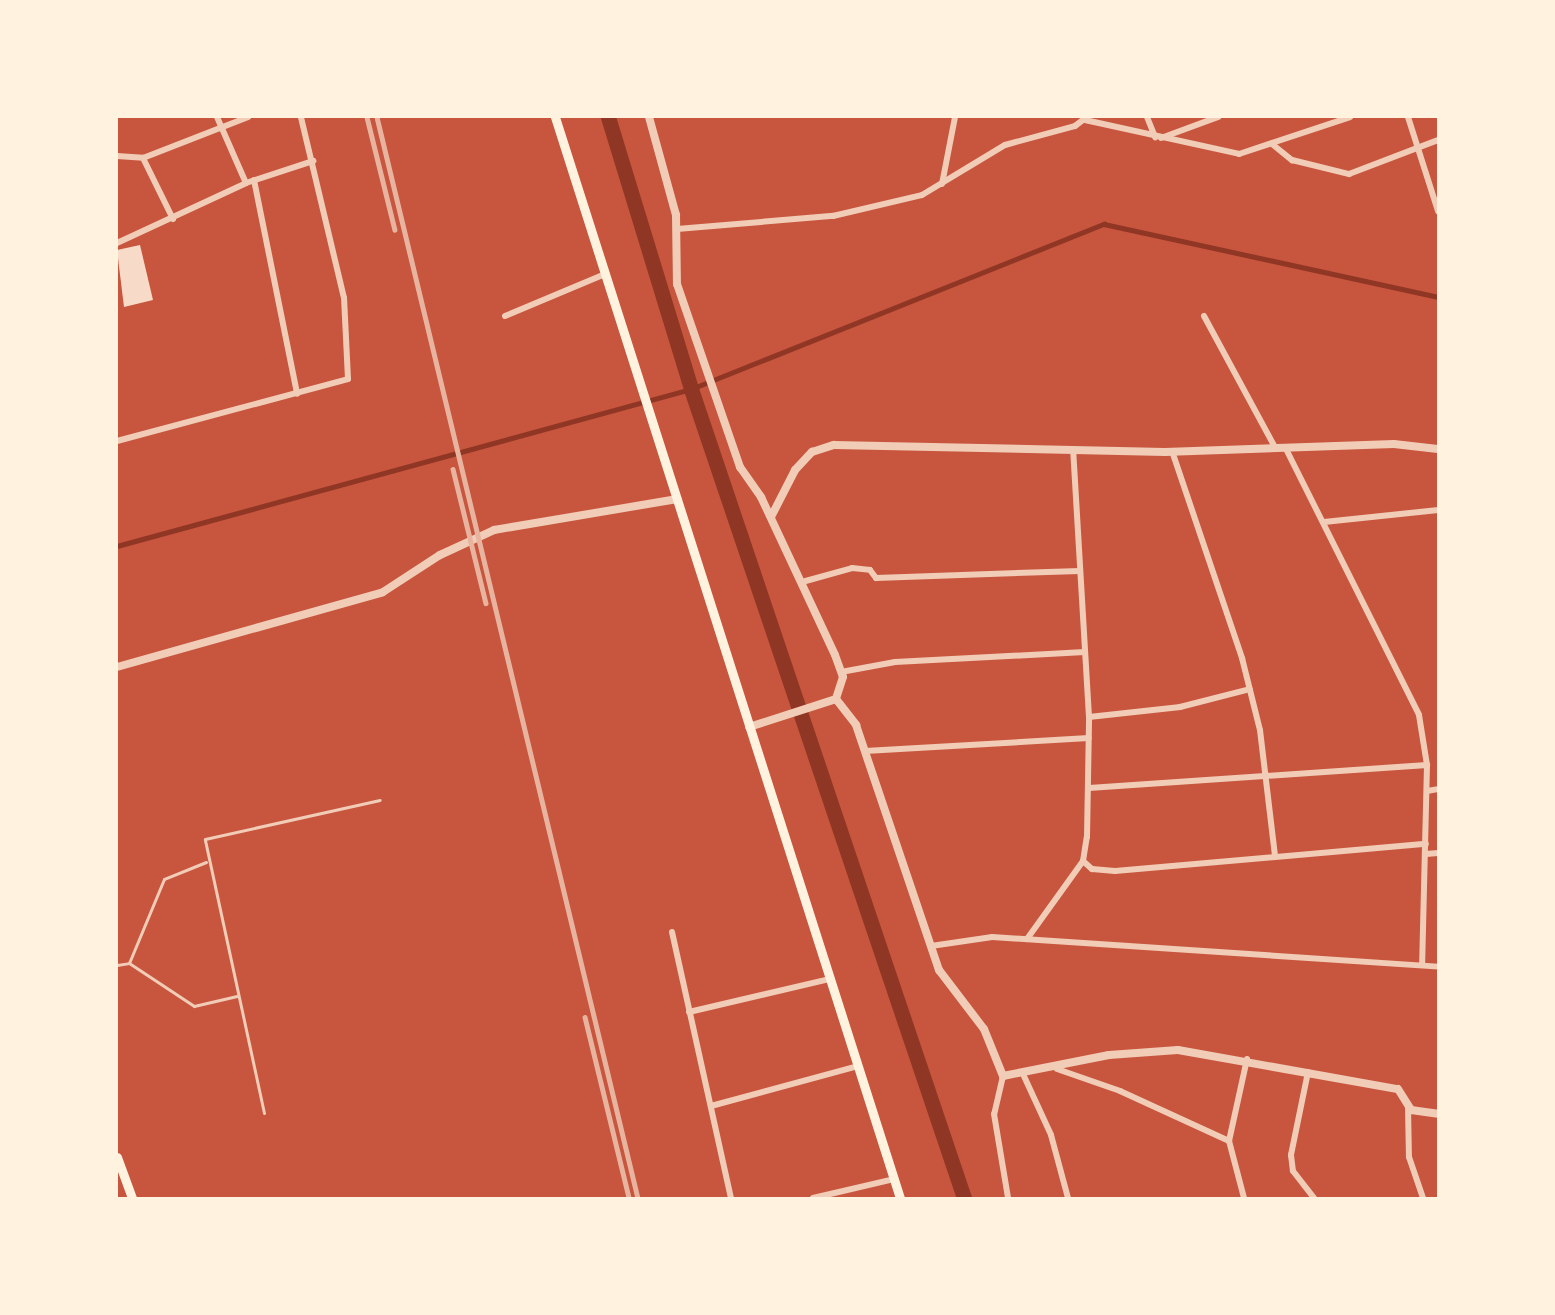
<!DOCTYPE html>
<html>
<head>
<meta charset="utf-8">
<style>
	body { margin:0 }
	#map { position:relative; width:1555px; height:1315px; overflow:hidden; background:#c8553d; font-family:Mulish,sans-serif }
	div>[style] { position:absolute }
	.stream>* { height:4.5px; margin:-2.25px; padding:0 2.25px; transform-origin:2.25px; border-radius:2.25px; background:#8f3625 }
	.canal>* { height:15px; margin:-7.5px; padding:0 7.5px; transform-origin:7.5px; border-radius:7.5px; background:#8f3625 }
	.building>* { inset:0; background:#f7dbc8 }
	.service>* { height:3px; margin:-1.5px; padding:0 1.5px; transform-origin:1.5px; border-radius:1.5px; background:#f1ccb7 }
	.minor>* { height:6px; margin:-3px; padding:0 3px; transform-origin:3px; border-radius:3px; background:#f1ccb7 }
	.tertiary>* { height:8px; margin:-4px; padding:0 4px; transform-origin:4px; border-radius:4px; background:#f1ccb7 }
	.secondary>* { height:9px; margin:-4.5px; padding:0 4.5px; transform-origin:4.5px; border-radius:4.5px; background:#fff3e0 }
	.rail>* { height:4.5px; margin:-2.25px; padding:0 2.25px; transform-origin:2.25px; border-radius:2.25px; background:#e9b49f }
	span { translate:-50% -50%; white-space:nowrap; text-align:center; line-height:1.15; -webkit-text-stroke:4.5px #fff3e0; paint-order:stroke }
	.frame { position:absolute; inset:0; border:118px solid #fff3e0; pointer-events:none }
</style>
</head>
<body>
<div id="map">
	<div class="stream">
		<i style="left:117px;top:546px;width:595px;rotate:-15.3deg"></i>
		<i style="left:691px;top:389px;width:445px;rotate:-21.8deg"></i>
		<i style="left:1104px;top:224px;width:342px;rotate:12.3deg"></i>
	</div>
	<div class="canal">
		<i style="left:608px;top:117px;width:284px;rotate:73deg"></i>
		<i style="left:691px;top:389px;width:854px;rotate:71.35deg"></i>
	</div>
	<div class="building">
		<i style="clip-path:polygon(140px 245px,153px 300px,124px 307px,117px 250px)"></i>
	</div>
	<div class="service">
		<i style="left:206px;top:862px;width:45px;rotate:158deg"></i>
		<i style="left:164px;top:879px;width:91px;rotate:112.6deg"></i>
		<i style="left:129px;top:963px;width:78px;rotate:33.5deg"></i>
		<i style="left:194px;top:1006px;width:44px;rotate:-13.1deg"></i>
		<i style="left:117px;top:965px;width:12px;rotate:-9deg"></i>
		<i style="left:264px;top:1113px;width:280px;rotate:-102.2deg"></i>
		<i style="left:205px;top:839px;width:179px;rotate:-12.6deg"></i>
	</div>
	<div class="minor">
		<i style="left:217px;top:117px;width:72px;rotate:66.3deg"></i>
		<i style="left:1147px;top:117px;width:22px;rotate:68deg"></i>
		<i style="left:1408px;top:117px;width:99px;rotate:72.3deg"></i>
		<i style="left:1085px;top:120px;width:158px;rotate:12.4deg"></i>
		<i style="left:1239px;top:154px;width:117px;rotate:-18.4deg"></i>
		<i style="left:1161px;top:138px;width:61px;rotate:-20.2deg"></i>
		<i style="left:1272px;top:144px;width:26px;rotate:39deg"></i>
		<i style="left:1292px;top:160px;width:59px;rotate:13.8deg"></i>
		<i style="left:1349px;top:174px;width:95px;rotate:-20.9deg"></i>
		<i style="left:117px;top:156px;width:26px;rotate:4deg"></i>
		<i style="left:143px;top:158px;width:113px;rotate:-21.3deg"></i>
		<i style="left:143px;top:158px;width:68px;rotate:63.8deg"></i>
		<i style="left:254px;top:180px;width:218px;rotate:78.6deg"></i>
		<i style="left:942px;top:184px;width:68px;rotate:-79deg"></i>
		<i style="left:677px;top:229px;width:157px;rotate:-4.8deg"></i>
		<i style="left:833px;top:216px;width:91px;rotate:-13.3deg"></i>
		<i style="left:922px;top:195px;width:97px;rotate:-31.1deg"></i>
		<i style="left:1005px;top:145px;width:73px;rotate:-15.2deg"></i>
		<i style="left:1075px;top:126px;width:15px;rotate:-37deg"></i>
		<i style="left:117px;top:243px;width:142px;rotate:-24.9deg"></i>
		<i style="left:246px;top:183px;width:71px;rotate:-18.2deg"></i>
		<i style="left:505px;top:316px;width:108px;rotate:-22.8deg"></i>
		<i style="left:1204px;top:316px;width:151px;rotate:61.6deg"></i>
		<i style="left:117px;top:441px;width:239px;rotate:-15deg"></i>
		<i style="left:348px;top:379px;width:81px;rotate:-92.8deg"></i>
		<i style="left:344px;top:298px;width:186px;rotate:-103.4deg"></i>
		<i style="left:1286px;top:449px;width:297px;rotate:63.4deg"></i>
		<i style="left:1419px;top:715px;width:51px;rotate:80.9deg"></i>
		<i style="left:1427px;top:765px;width:200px;rotate:91.4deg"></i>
		<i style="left:1172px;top:451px;width:219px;rotate:71.3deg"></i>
		<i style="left:1242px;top:658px;width:74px;rotate:76deg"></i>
		<i style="left:1260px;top:730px;width:127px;rotate:83.2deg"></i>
		<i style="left:1324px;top:522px;width:115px;rotate:-6deg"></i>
		<i style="left:802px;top:582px;width:52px;rotate:-15.6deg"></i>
		<i style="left:852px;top:568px;width:18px;rotate:6deg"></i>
		<i style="left:870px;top:570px;width:10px;rotate:53deg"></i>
		<i style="left:876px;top:578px;width:204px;rotate:-2deg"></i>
		<i style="left:841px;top:672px;width:55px;rotate:-10.5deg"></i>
		<i style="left:895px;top:662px;width:190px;rotate:-3deg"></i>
		<i style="left:1089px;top:717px;width:92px;rotate:-6.3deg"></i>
		<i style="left:1180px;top:707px;width:72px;rotate:-14.4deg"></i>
		<i style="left:865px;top:751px;width:224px;rotate:-3.3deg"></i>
		<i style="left:1089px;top:788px;width:339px;rotate:-3.9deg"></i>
		<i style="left:1427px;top:791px;width:11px;rotate:-10deg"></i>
		<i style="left:1426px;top:854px;width:12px;rotate:-5deg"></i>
		<i style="left:1083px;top:861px;width:12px;rotate:42deg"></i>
		<i style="left:1092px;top:869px;width:23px;rotate:5deg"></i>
		<i style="left:1115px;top:871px;width:312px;rotate:-5deg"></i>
		<i style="left:672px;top:932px;width:272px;rotate:77.5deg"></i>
		<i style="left:1027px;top:939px;width:96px;rotate:-54.3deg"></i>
		<i style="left:1083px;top:861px;width:24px;rotate:-81deg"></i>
		<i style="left:1087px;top:837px;width:120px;rotate:-89deg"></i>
		<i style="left:1089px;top:717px;width:268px;rotate:-93.4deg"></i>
		<i style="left:931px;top:946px;width:62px;rotate:-8.4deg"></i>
		<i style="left:992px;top:937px;width:447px;rotate:3.8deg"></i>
		<i style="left:689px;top:1012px;width:145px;rotate:-13.2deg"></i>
		<i style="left:1057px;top:1069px;width:67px;rotate:19.2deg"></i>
		<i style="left:1120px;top:1091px;width:120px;rotate:24.6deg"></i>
		<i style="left:1308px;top:1072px;width:85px;rotate:101.6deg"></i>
		<i style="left:1291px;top:1155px;width:16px;rotate:83deg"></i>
		<i style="left:1293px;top:1171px;width:34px;rotate:52deg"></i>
		<i style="left:1023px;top:1074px;width:67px;rotate:65.3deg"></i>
		<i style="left:1051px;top:1135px;width:65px;rotate:74.9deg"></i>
		<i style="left:1003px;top:1076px;width:39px;rotate:103deg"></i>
		<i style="left:994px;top:1114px;width:85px;rotate:80.5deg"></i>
		<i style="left:711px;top:1106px;width:152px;rotate:-15.2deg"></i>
		<i style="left:1408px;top:1107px;width:50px;rotate:88.9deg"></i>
		<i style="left:1409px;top:1157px;width:43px;rotate:71.1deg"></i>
		<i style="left:813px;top:1198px;width:83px;rotate:-13.2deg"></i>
		<i style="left:1244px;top:1198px;width:59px;rotate:-104.7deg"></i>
		<i style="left:1229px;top:1141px;width:84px;rotate:-77.6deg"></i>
	</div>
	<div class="tertiary">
		<i style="left:649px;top:117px;width:102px;rotate:74.6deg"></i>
		<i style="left:676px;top:215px;width:69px;rotate:89.2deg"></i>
		<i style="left:677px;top:284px;width:194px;rotate:71deg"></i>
		<i style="left:740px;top:467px;width:37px;rotate:55deg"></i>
		<i style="left:761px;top:497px;width:174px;rotate:64.9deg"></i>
		<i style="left:835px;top:655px;width:23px;rotate:70deg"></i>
		<i style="left:843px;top:677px;width:23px;rotate:108deg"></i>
		<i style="left:771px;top:517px;width:53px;rotate:-62.9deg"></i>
		<i style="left:795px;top:470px;width:25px;rotate:-47deg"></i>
		<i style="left:812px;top:452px;width:23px;rotate:-18deg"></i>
		<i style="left:834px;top:445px;width:331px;rotate:1.2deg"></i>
		<i style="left:1165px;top:452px;width:229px;rotate:-2deg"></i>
		<i style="left:1394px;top:444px;width:44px;rotate:6.5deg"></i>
		<i style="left:117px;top:667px;width:276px;rotate:-15.7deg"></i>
		<i style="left:383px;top:592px;width:68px;rotate:-33deg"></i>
		<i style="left:440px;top:555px;width:60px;rotate:-24.8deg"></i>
		<i style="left:494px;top:530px;width:186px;rotate:-9.6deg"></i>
		<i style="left:836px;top:699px;width:33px;rotate:52deg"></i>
		<i style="left:856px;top:725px;width:259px;rotate:71.3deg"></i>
		<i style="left:939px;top:970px;width:74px;rotate:52.7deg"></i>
		<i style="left:984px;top:1029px;width:51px;rotate:68deg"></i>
		<i style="left:1003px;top:1076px;width:108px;rotate:-11.2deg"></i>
		<i style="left:1109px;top:1055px;width:69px;rotate:-4.1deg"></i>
		<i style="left:1178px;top:1050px;width:223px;rotate:10.1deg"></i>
		<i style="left:1398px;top:1089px;width:25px;rotate:58deg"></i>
		<i style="left:1411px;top:1110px;width:27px;rotate:8deg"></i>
		<i style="left:749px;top:727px;width:91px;rotate:-17.8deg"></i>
	</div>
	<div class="secondary">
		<i style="left:555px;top:117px;width:1135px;rotate:72.3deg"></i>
		<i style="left:117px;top:1157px;width:44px;rotate:69.9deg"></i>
	</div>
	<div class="rail">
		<i style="left:367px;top:117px;width:116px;rotate:76.1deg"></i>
		<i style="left:377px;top:117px;width:1112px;rotate:76.43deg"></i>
		<i style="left:453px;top:469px;width:138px;rotate:76.2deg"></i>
		<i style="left:585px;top:1017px;width:186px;rotate:76.3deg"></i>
	</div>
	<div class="frame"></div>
</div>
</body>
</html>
